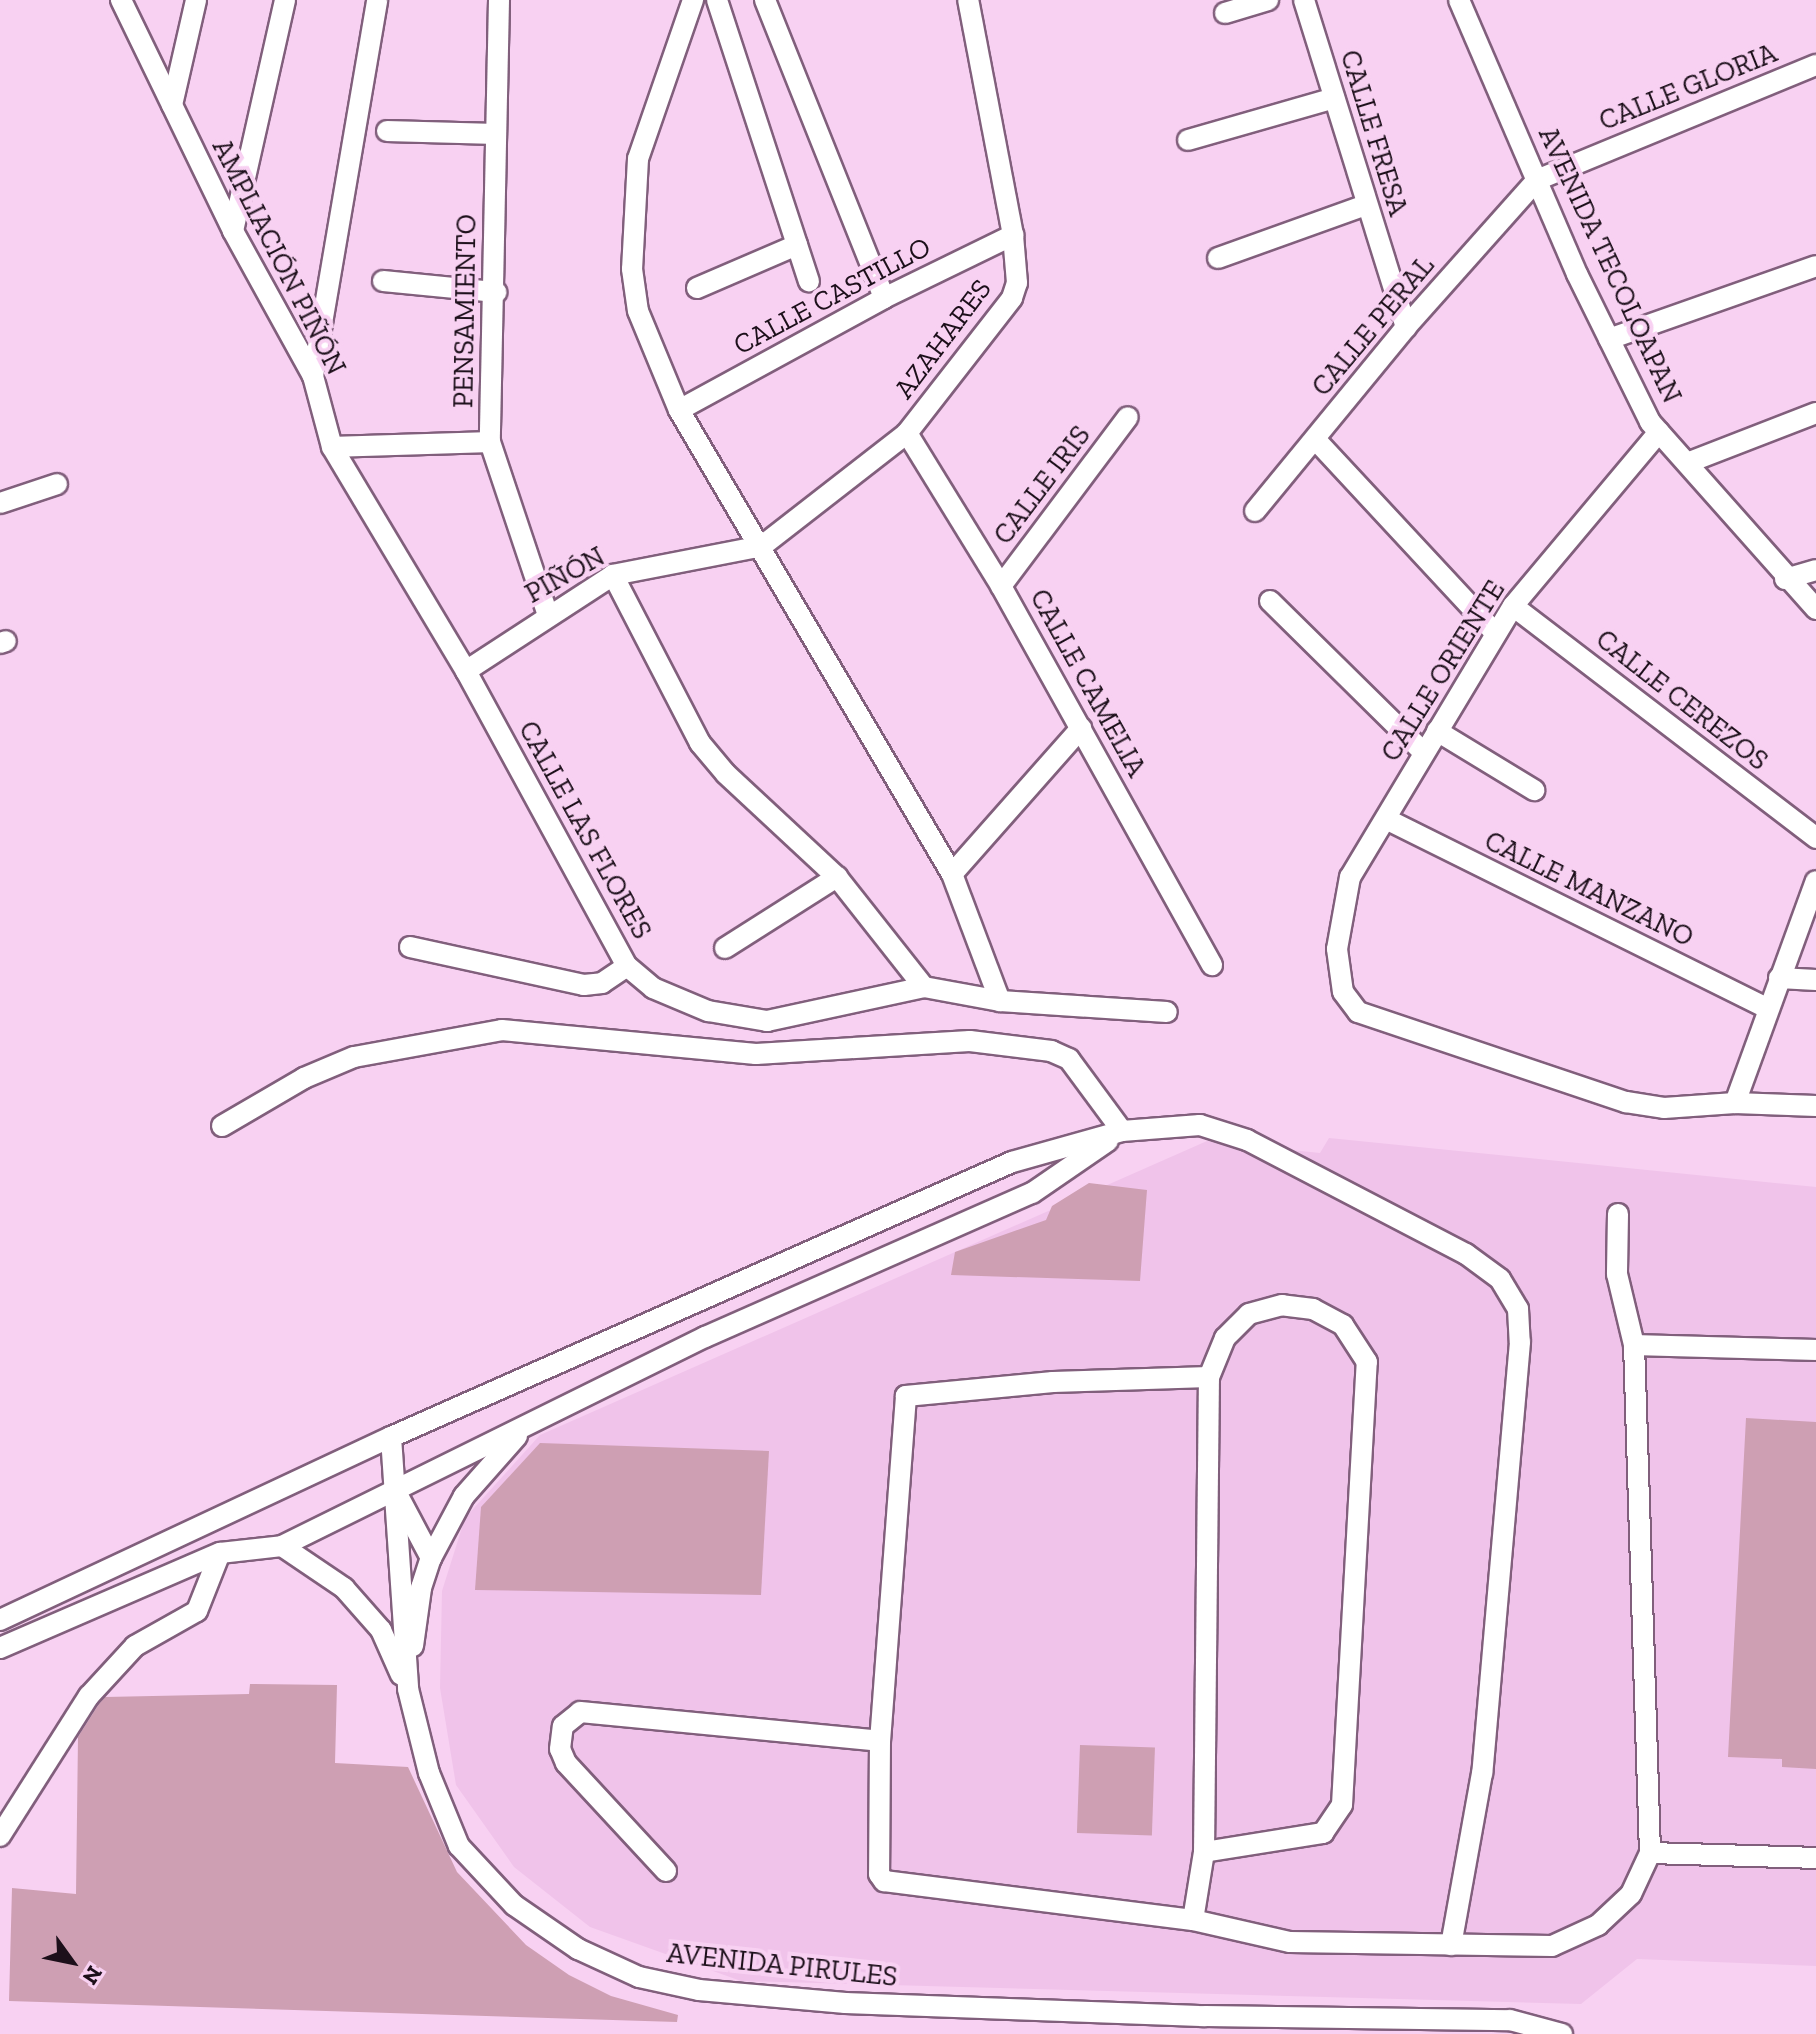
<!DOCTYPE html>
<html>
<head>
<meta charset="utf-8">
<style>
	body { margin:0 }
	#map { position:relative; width:1816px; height:2034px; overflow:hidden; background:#f8d1f2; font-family:"Zilla Slab",serif }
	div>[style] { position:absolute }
	.built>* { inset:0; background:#f0c3ea }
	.building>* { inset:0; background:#ce9fb3; transform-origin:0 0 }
	.roads { filter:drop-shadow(2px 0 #815f7c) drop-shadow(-2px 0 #815f7c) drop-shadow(0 2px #815f7c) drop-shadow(0 -2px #815f7c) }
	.minor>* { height:20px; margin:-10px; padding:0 10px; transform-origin:10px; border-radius:10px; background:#fff }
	span { translate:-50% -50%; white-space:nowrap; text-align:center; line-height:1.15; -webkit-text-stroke:8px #f8d1f2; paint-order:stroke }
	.street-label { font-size:28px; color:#1c0f1a }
	.north { position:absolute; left:32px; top:1922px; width:80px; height:80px; -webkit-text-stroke:6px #f8d1f2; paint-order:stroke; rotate:123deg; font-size:22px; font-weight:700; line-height:32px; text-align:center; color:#1c0f1a }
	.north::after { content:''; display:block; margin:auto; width:28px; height:36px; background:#1c0f1a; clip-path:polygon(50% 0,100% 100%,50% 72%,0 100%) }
</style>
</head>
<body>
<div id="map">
	<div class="built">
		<i style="clip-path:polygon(1329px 1138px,1816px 1187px,1816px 1966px,1637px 1959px,1581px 2004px,741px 1981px,590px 1927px,514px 1867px,456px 1785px,440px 1688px,442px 1591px,465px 1518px,540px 1435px,1207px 1141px,1320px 1153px)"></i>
	</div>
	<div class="building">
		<i style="clip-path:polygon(1089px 1183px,1147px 1190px,1140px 1281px,951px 1275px,955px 1252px,1046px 1220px,1052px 1206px)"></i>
		<i style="clip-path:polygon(1746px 1418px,1816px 1422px,1816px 1769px,1782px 1767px,1782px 1759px,1728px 1757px)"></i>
		<i style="clip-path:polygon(540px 1443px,769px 1451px,761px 1595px,475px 1590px,481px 1507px)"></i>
		<i style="clip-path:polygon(250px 1684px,337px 1685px,335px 1763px,408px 1767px,457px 1872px,526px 1945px,569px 1975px,611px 1996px,678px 2015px,677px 2022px,9px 2001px,12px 1888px,76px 1894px,78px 1737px,99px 1704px,105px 1697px,249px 1694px)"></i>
		<i style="left:1080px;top:1745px;width:75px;height:88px;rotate:2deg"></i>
	</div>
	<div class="roads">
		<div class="minor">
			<i style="left:121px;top:0;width:257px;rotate:64.1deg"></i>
			<i style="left:233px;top:231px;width:166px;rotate:61.1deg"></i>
			<i style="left:313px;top:376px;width:73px;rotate:75deg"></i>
			<i style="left:332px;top:447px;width:261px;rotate:59.1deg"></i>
			<i style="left:466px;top:671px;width:176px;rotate:-33.1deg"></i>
			<i style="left:613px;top:575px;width:152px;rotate:-11deg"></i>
			<i style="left:762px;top:546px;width:184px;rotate:-37.9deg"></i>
			<i style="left:907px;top:433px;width:171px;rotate:-52.1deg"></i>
			<i style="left:1012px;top:298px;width:16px;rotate:-72deg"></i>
			<i style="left:1017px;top:283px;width:48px;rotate:-94.8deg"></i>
			<i style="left:1013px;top:235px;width:239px;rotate:-100.8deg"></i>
			<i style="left:499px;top:0;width:442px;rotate:91.2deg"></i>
			<i style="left:490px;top:442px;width:182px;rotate:71.5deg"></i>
			<i style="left:693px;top:0;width:168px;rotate:109.1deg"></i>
			<i style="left:638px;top:159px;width:110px;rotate:93.1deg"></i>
			<i style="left:632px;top:269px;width:42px;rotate:81.9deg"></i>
			<i style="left:638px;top:311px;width:107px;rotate:67.5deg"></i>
			<i style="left:679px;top:410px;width:538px;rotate:59.53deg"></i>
			<i style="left:952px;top:874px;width:136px;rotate:69.3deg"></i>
			<i style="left:717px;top:0;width:296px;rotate:71.9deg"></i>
			<i style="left:765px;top:0;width:321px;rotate:68.2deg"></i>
			<i style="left:1304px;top:0;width:343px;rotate:72.7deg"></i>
			<i style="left:1459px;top:0;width:298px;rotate:66.7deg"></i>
			<i style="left:1577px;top:274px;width:165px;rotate:63.7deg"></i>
			<i style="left:1650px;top:422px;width:250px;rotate:48.4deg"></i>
			<i style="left:1225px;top:13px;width:45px;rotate:-16.8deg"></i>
			<i style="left:172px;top:105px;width:108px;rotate:-77.1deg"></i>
			<i style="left:387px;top:131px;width:109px;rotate:1.6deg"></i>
			<i style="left:1188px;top:140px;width:152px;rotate:-16deg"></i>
			<i style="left:233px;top:231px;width:237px;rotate:-77.3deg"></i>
			<i style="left:1218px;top:258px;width:157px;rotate:-19.7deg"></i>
			<i style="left:383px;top:281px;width:114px;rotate:5.6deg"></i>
			<i style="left:697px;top:288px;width:109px;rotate:-23.3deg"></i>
			<i style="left:1609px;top:339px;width:219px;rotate:-19.4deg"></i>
			<i style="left:313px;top:376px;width:381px;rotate:-80.3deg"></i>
			<i style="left:679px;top:410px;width:234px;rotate:-28.6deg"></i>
			<i style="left:884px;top:298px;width:144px;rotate:-26deg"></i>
			<i style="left:1659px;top:432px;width:227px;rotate:130deg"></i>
			<i style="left:1513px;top:606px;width:316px;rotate:121deg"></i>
			<i style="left:1350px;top:877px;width:73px;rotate:100.2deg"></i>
			<i style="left:1337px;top:949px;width:43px;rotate:82.1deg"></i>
			<i style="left:1343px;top:992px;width:25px;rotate:53deg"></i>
			<i style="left:1358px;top:1012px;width:283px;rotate:18.6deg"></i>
			<i style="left:1626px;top:1102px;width:38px;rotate:9deg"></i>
			<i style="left:1664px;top:1108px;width:71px;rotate:-4deg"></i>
			<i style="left:1735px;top:1103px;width:81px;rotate:2.1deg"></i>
			<i style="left:907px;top:433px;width:180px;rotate:58.4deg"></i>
			<i style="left:1001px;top:586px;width:434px;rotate:60.9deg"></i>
			<i style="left:1315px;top:439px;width:265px;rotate:47.1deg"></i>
			<i style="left:332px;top:447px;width:158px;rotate:-1.8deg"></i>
			<i style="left:1687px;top:463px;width:138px;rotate:-21.2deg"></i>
			<i style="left:0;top:503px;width:60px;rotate:-18.4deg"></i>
			<i style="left:1255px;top:511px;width:238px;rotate:-50.6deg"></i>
			<i style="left:1406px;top:327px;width:197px;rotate:-48.3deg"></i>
			<i style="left:1537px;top:180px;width:302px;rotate:-22.4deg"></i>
			<i style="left:613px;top:575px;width:189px;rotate:62.6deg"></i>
			<i style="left:700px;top:743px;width:40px;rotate:50deg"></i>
			<i style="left:726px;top:774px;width:151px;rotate:42.9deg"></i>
			<i style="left:837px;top:877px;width:140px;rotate:51.7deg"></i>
			<i style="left:1785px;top:579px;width:32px;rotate:-16deg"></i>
			<i style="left:1001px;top:586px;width:211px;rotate:-53.1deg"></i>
			<i style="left:1270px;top:601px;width:216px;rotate:44.6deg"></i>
			<i style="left:1513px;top:606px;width:382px;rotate:37.4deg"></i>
			<i style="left:0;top:643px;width:6px;rotate:-18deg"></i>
			<i style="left:466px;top:671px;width:336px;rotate:61.4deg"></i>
			<i style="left:627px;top:966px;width:34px;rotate:40deg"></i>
			<i style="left:653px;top:988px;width:60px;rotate:22.7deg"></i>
			<i style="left:708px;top:1011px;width:60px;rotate:9.6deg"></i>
			<i style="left:767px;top:1021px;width:161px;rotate:-12.2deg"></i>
			<i style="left:924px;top:987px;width:77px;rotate:10.4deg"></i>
			<i style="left:1000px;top:1001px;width:167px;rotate:3.8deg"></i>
			<i style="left:1437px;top:731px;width:114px;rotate:31.3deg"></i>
			<i style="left:1386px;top:819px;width:427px;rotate:26.4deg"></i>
			<i style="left:952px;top:874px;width:195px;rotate:-48.5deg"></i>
			<i style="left:410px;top:947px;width:178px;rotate:12.3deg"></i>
			<i style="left:584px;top:985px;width:18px;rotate:-6deg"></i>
			<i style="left:602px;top:983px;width:30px;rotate:-34deg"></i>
			<i style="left:725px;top:948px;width:133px;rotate:-32.4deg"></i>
			<i style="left:1779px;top:978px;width:37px;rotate:3deg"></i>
			<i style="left:1735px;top:1103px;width:236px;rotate:-70deg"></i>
			<i style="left:222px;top:1126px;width:95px;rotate:-30.3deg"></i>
			<i style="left:304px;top:1078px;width:54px;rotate:-22.8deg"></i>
			<i style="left:354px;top:1057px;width:150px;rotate:-10.3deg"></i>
			<i style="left:502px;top:1030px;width:255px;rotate:5.4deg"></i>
			<i style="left:756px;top:1054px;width:214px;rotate:-3.5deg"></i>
			<i style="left:970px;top:1041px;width:82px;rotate:7deg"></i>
			<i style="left:1051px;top:1051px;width:20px;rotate:24deg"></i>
			<i style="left:1069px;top:1059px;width:89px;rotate:53.6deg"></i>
			<i style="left:1618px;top:1214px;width:60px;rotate:91deg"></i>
			<i style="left:1617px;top:1274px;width:73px;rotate:76.5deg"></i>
			<i style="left:391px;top:1437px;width:253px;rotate:86.1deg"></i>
			<i style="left:408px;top:1689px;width:87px;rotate:76deg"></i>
			<i style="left:429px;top:1773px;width:79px;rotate:67.7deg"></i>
			<i style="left:459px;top:1846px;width:81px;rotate:47deg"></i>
			<i style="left:514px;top:1905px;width:78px;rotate:34.5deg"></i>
			<i style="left:578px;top:1949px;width:67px;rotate:24.7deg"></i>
			<i style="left:639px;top:1977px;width:61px;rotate:12.2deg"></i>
			<i style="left:699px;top:1990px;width:147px;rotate:5.1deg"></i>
			<i style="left:845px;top:2003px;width:360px;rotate:2.1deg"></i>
			<i style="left:1205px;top:2016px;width:305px;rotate:0.8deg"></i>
			<i style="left:1510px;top:2020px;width:54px;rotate:15.1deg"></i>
			<i style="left:396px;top:1492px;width:75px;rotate:62.1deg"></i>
			<i style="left:282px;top:1546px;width:75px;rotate:34.1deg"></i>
			<i style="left:344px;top:1588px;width:56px;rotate:48.6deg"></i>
			<i style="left:381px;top:1630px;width:49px;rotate:66deg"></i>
			<i style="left:0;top:1620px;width:432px;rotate:-25.1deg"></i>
			<i style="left:391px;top:1437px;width:679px;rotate:-23.89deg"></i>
			<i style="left:1012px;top:1162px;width:114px;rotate:-15.7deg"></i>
			<i style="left:1122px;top:1131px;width:78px;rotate:-4.4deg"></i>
			<i style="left:1200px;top:1125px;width:49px;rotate:17.7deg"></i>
			<i style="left:1247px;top:1140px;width:247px;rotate:27.5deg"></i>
			<i style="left:1466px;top:1254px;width:42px;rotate:36.3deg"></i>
			<i style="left:1500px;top:1279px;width:35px;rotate:59deg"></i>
			<i style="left:1518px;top:1309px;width:33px;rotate:87deg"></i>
			<i style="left:1520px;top:1342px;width:433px;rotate:95deg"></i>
			<i style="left:1482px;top:1773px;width:175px;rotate:100.2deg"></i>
			<i style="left:413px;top:1646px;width:59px;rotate:-82.1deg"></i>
			<i style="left:421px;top:1588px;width:32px;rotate:-72deg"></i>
			<i style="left:431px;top:1558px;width:70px;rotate:-62deg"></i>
			<i style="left:464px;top:1496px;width:80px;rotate:-48.5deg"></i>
			<i style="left:0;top:1648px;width:240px;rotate:-23.4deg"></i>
			<i style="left:220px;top:1553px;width:62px;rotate:-6.4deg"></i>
			<i style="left:282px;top:1546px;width:472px;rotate:-26.3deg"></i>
			<i style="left:705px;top:1337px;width:357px;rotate:-23.8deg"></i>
			<i style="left:1032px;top:1193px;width:92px;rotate:-34.4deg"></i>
			<i style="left:0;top:1836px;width:166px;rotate:-57.6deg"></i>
			<i style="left:89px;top:1696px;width:68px;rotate:-47.4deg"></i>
			<i style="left:135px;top:1646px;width:71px;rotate:-29.4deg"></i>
			<i style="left:197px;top:1611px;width:62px;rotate:-68.4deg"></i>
			<i style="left:1204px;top:1852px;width:121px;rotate:-9.1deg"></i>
			<i style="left:1323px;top:1833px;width:34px;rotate:-56deg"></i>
			<i style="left:1342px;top:1805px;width:444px;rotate:-86.8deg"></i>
			<i style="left:1367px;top:1362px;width:44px;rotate:-123deg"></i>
			<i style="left:1343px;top:1325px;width:34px;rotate:-152deg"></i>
			<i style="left:1313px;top:1309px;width:31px;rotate:-173deg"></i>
			<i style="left:1282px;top:1305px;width:34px;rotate:165deg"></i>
			<i style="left:1249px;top:1314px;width:34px;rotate:135deg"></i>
			<i style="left:1225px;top:1338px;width:42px;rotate:112.3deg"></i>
			<i style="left:1650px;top:1853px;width:166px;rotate:1.7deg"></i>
			<i style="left:666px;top:1871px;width:147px;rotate:-132.8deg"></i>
			<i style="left:566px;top:1763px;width:15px;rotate:-113deg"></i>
			<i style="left:560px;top:1749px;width:23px;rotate:-83deg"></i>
			<i style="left:563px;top:1726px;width:22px;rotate:-39deg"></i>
			<i style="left:580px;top:1712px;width:301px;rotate:5.5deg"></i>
			<i style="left:1193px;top:1920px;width:69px;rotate:-80.8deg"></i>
			<i style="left:1204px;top:1852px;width:475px;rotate:-89.4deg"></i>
			<i style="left:1209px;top:1377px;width:156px;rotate:178.2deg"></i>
			<i style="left:1053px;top:1382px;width:148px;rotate:174.6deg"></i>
			<i style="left:906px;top:1396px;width:346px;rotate:94.3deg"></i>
			<i style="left:880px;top:1741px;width:133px;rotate:90.4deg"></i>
			<i style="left:879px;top:1874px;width:9px;rotate:54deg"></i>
			<i style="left:884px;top:1881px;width:311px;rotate:7.2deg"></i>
			<i style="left:1193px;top:1920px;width:99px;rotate:12.8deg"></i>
			<i style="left:1290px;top:1942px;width:262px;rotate:0.9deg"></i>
			<i style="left:1552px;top:1946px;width:51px;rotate:-24.5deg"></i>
			<i style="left:1598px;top:1925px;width:45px;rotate:-43.2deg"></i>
			<i style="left:1631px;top:1894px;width:45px;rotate:-65.1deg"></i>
			<i style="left:1650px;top:1853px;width:508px;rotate:-91.8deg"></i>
			<i style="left:1634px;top:1345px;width:182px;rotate:1.6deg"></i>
		</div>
	</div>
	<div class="street-label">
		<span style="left:1688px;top:87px;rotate:-22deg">CALLE GLORIA</span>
		<span style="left:1374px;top:133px;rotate:73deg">CALLE FRESA</span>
		<span style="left:279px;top:257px;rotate:63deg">AMPLIACIÓN PIÑÓN</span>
		<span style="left:1610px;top:265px;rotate:65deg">AVENIDA TECOLOAPAN</span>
		<span style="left:832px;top:296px;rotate:-28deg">CALLE CASTILLO</span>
		<span style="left:465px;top:311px;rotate:-89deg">PENSAMIENTO</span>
		<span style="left:1373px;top:326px;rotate:-50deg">CALLE PERAL</span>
		<span style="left:943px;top:339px;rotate:-53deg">AZAHARES</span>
		<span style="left:1042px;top:485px;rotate:-53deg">CALLE IRIS</span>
		<span style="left:565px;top:575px;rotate:-29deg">PIÑÓN</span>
		<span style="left:1443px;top:671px;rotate:-58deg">CALLE ORIENTE</span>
		<span style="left:1088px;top:683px;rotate:61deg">CALLE CAMELIA</span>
		<span style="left:1682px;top:700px;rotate:38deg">CALLE CEREZOS</span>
		<span style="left:585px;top:830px;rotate:61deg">CALLE LAS FLORES</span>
		<span style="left:1589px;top:889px;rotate:26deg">CALLE MANZANO</span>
		<span style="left:782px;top:1965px;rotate:6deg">AVENIDA PIRULES</span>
	</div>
	<div class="north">N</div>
</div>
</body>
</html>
